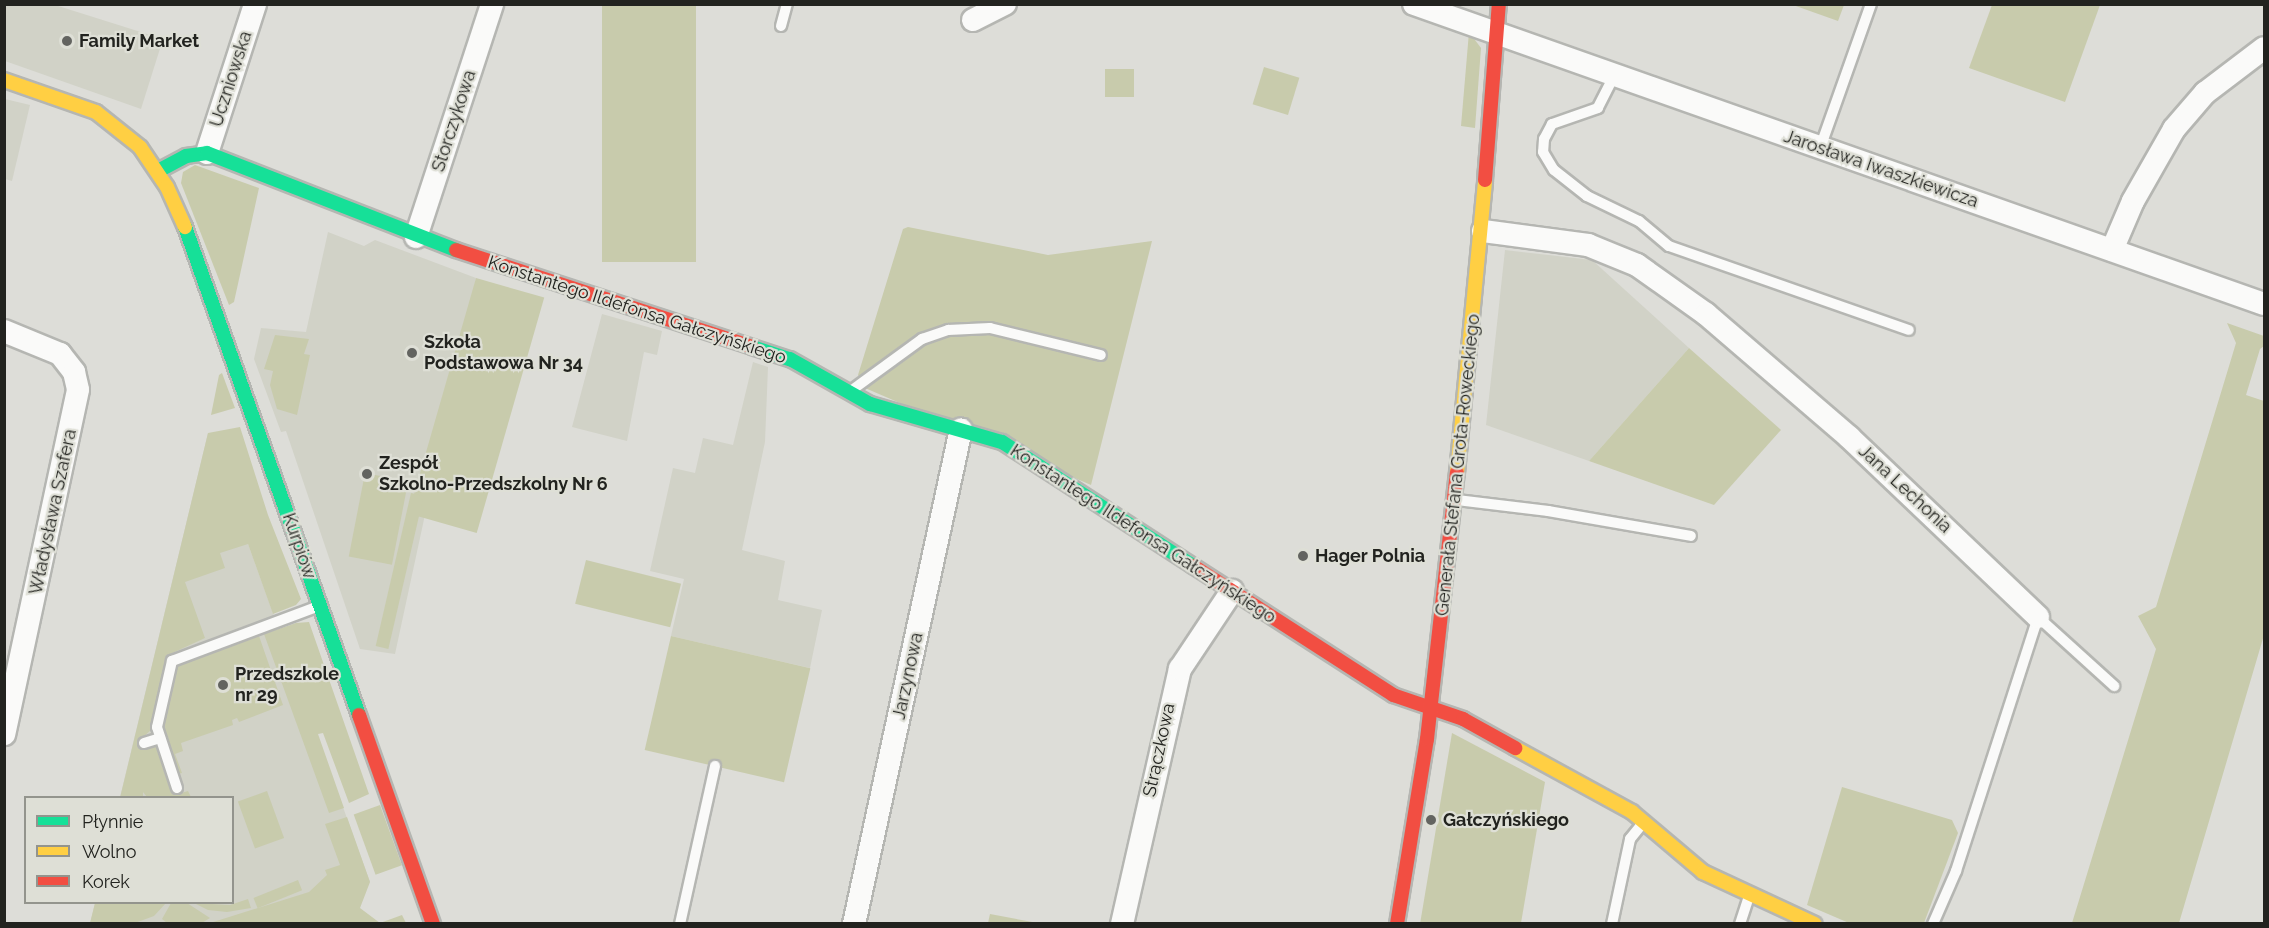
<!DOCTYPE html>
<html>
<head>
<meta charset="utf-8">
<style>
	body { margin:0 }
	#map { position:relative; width:2269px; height:928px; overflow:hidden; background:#ddddd8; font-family:Raleway,sans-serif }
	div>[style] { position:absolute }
	.built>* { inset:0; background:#d1d2c7 }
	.green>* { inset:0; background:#c8cbac; transform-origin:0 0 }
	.roads { filter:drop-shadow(2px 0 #b5b6b2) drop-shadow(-2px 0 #b5b6b2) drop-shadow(0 2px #b5b6b2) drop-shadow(0 -2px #b5b6b2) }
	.lane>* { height:10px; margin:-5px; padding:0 5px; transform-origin:5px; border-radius:5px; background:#fafaf9 }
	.street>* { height:22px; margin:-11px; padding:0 11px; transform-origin:11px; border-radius:11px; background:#fafaf9 }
	.fast>* { height:14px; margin:-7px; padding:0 7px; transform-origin:7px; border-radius:7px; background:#16e098 }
	.slow>* { height:14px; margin:-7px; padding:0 7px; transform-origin:7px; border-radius:7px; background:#ffcf43 }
	.jam>* { height:14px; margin:-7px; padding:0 7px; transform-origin:7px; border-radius:7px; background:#f24e42 }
	.dots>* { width:16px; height:16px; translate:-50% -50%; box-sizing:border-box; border:3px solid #dedfd6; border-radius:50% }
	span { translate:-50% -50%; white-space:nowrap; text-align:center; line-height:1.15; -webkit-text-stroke:4.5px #dedfd6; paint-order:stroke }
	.poi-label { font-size:18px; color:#22231f; font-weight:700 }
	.left { translate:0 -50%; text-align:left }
	.street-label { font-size:18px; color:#22231f }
	.frame { position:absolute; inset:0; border:6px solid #22231f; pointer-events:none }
	.legend { position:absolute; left:24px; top:796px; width:210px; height:108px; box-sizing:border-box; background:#dedfd6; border:2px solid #93948d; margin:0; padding:8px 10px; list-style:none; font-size:18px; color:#22231f }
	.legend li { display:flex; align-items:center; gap:12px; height:30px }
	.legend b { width:30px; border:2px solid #93948d }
</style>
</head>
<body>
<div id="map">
	<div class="built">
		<i style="clip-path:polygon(5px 4px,55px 5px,163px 39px,141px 109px,5px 61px)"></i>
		<i style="clip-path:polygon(5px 99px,30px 105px,12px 181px,5px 179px)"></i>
		<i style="clip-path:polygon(328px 232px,364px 246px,375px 240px,476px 278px,395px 654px,360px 649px,286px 431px,281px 432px,254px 359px,261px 328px,306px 332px)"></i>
		<i style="clip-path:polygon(1505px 250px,1592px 260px,1689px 348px,1589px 461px,1486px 425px)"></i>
		<i style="clip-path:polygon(602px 314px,662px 331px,657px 355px,644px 352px,627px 441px,572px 427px)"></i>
		<i style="clip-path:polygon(753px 362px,768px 367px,765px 442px,742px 550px,785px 561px,778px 600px,822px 610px,810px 668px,671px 636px,684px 579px,650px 571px,673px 468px,695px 473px,703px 438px,733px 445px)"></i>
		<i style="clip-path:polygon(208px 433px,370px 882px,299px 923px,90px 924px,95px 903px,232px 902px,232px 798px,120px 797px)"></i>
	</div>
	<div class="green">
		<i style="left:602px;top:5px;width:94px;height:257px"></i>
		<i style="clip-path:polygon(1793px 5px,1844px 5px,1838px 21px)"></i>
		<i style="clip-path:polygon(1992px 5px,2100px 5px,2065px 102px,1969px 68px)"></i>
		<i style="clip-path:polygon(1469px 32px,1481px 48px,1475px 128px,1461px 126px)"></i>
		<i style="left:1264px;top:67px;width:37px;height:39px;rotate:17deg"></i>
		<i style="left:1105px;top:69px;width:29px;height:28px"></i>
		<i style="clip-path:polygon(195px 165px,259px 188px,234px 302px,229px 305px,181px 183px,183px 172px)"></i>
		<i style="clip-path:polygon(908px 227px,1048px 255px,1152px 241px,1091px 485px,865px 388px,858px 375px,903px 229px)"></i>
		<i style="left:476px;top:278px;width:71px;height:245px;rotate:16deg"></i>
		<i style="clip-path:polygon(2227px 323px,2264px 336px,2264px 346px,2260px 349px,2246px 395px,2264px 401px,2264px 635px,2179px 923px,2072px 923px,2156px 649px,2138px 616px,2156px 607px,2236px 343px)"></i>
		<i style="clip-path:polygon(275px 335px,309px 339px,304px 354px,310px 355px,297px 415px,277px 409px,270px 385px,273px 371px,264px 369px)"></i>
		<i style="clip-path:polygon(1689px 348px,1781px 430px,1714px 505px,1589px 461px)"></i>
		<i style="clip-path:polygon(222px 373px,235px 408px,211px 415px,219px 375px)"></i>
		<i style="clip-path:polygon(240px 427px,268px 515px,301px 599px,296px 605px,273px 614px,248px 544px,220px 553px,225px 568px,185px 582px,205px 638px,168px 655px,152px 729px,141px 739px,144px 747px,154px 745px,159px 749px,175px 795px,188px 791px,191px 797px,147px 797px,143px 792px,143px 797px,120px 798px,208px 433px)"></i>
		<i style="left:365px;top:473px;width:44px;height:85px;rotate:11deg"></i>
		<i style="left:411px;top:493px;width:13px;height:157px;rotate:13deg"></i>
		<i style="left:586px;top:560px;width:98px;height:45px;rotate:14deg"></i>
		<i style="clip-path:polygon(309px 622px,369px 794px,349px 803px,323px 733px,318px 734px,344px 808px,329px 813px,264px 634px,296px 623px)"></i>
		<i style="clip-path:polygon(259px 636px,283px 705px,239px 722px,237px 718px,232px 720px,233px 725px,181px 743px,183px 751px,175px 754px,182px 773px,177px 774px,161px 726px,175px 667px)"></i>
		<i style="left:671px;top:636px;width:143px;height:117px;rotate:13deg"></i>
		<i style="clip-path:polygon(1452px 733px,1545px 782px,1521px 923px,1420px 924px)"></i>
		<i style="clip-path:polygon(1842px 787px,1952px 820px,1958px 833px,1924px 923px,1849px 923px,1807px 905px)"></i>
		<i style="left:267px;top:791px;width:50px;height:31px;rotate:70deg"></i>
		<i style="left:380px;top:805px;width:64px;height:28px;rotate:70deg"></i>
		<i style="clip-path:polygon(347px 817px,370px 882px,360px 908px,380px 923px,402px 915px,406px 923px,210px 923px,309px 892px,327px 875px,325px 870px,340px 865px,325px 824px)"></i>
		<i style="left:298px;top:880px;width:11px;height:48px;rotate:68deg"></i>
		<i style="clip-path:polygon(248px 899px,251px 908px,227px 912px,208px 910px,194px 903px,230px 905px)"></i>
		<i style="clip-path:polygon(95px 903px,95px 902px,166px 903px,154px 916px,135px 923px,90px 923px)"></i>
		<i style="clip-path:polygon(187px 903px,210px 918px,200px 924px,167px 923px,162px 919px,171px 903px)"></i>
		<i style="clip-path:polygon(990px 914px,1038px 923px,988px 923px)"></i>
	</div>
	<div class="roads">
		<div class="lane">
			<i style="left:781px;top:26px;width:23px;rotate:-75deg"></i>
			<i style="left:1615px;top:74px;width:38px;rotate:117deg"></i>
			<i style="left:1598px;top:108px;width:49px;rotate:160.8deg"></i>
			<i style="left:1552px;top:124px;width:17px;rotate:118deg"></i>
			<i style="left:1544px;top:139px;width:13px;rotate:94deg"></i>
			<i style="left:1543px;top:152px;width:21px;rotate:59deg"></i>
			<i style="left:1554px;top:170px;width:42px;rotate:38.2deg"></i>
			<i style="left:1587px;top:196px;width:58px;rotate:25.7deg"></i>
			<i style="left:1639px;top:221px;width:39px;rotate:40deg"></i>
			<i style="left:1669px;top:246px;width:254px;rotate:19.3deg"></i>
			<i style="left:1820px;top:148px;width:153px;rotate:-70.5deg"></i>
			<i style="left:852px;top:390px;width:87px;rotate:-36.1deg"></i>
			<i style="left:922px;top:339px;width:28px;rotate:-19deg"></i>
			<i style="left:948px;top:330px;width:42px;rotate:-2.7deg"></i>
			<i style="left:990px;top:328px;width:114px;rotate:13.7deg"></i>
			<i style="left:1457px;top:500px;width:92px;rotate:6.9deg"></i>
			<i style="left:1548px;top:511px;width:145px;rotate:9.9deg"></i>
			<i style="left:144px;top:743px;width:17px;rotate:-17deg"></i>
			<i style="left:177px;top:788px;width:64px;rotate:-108.2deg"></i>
			<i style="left:157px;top:727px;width:68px;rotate:-77.2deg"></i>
			<i style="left:172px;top:661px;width:157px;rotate:-20.5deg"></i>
			<i style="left:680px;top:924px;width:162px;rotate:-77.5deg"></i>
			<i style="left:1612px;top:924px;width:87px;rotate:-78deg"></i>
			<i style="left:1630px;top:839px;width:19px;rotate:-51deg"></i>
			<i style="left:1740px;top:924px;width:29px;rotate:-72deg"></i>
			<i style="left:1933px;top:924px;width:58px;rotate:-66.5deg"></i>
			<i style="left:1956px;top:871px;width:267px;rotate:-72.1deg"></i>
			<i style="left:2038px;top:617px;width:103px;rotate:42.2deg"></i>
		</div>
		<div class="street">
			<i style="left:1414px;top:4px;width:901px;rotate:19.44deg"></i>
			<i style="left:973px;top:20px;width:36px;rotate:-27deg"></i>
			<i style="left:207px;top:153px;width:157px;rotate:-72.1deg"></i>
			<i style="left:1483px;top:231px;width:106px;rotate:7.6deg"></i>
			<i style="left:1588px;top:245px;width:53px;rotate:22.2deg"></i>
			<i style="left:1637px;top:265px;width:85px;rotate:35.4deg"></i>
			<i style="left:1706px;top:314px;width:189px;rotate:40.7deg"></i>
			<i style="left:1849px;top:437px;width:261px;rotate:43.6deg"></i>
			<i style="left:416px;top:237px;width:245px;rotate:-71.9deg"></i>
			<i style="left:2112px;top:250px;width:53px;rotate:-66.8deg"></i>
			<i style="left:2133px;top:201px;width:83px;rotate:-60.3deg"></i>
			<i style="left:2174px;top:129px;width:48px;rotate:-49.3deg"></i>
			<i style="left:2205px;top:93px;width:74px;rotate:-37.3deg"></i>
			<i style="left:4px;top:331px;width:61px;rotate:22.3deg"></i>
			<i style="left:60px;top:354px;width:23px;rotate:52deg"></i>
			<i style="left:74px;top:372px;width:18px;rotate:77deg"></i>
			<i style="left:78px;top:390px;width:352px;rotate:102.1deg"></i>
			<i style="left:854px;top:924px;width:506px;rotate:-77.8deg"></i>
			<i style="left:1122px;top:924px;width:262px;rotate:-77.2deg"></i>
			<i style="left:1180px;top:669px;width:94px;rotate:-56.3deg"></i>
		</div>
		<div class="fast">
			<i style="left:158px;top:171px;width:32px;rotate:-28deg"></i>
			<i style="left:186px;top:156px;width:21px;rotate:-8deg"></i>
			<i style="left:207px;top:153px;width:267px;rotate:21.3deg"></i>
			<i style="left:185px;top:227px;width:518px;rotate:70.38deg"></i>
			<i style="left:752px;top:347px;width:40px;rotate:18deg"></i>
			<i style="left:790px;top:359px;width:92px;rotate:29.4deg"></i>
			<i style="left:870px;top:404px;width:137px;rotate:16.1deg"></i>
			<i style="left:1002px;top:442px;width:228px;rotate:33deg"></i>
		</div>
		<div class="slow">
			<i style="left:4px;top:80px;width:97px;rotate:19.2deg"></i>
			<i style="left:96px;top:112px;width:56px;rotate:38.5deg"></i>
			<i style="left:140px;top:147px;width:48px;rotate:56deg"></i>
			<i style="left:167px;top:187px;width:44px;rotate:65.8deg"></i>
			<i style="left:1457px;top:473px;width:294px;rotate:-84.5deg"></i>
			<i style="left:1515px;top:748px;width:133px;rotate:28.7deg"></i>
			<i style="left:1632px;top:812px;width:93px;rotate:40.2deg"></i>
			<i style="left:1703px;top:872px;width:123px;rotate:24.9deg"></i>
		</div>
		<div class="jam">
			<i style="left:1485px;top:180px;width:177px;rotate:-85.5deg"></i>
			<i style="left:456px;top:250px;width:311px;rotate:18.1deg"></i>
			<i style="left:1193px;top:566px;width:238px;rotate:32.8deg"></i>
			<i style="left:1393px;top:695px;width:74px;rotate:18.9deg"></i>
			<i style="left:1463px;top:719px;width:60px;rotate:29.1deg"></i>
			<i style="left:359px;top:715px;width:222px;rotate:70.5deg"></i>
			<i style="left:1397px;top:924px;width:187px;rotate:-80.8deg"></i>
			<i style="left:1427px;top:739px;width:268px;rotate:-83.6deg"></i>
		</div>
	</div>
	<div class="dots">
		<i style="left:67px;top:41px;background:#636460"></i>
		<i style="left:412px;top:353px;background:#636460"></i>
		<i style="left:367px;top:474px;background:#636460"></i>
		<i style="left:1303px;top:556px;background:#636460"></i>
		<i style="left:223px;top:685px;background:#636460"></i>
		<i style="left:1431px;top:820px;background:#636460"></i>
	</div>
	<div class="poi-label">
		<span class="left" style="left:79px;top:41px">Family Market</span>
		<span class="left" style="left:424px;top:353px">Szkoła<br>Podstawowa Nr 34</span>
		<span class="left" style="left:379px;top:474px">Zespół<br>Szkolno-Przedszkolny Nr 6</span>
		<span class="left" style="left:1315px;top:556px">Hager Polnia</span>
		<span class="left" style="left:235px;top:685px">Przedszkole<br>nr 29</span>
		<span class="left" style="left:1443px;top:820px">Gałczyńskiego</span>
	</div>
	<div class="street-label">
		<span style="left:231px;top:79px;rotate:-72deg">Uczniowska</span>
		<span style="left:454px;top:121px;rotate:-72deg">Storczykowa</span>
		<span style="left:1881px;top:169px;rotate:19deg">Jarosława Iwaszkiewicza</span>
		<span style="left:637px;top:310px;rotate:18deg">Konstantego Ildefonsa Gałczyńskiego</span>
		<span style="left:1458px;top:465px;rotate:-84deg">Generała Stefana Grota-Roweckiego</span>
		<span style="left:1905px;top:489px;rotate:43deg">Jana Lechonia</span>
		<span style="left:53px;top:512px;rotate:-78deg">Władysława Szafera</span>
		<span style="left:1143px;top:534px;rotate:33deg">Konstantego Ildefonsa Gałczyńskiego</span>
		<span style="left:299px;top:546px;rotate:71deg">Kurpiów</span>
		<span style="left:908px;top:676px;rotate:-78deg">Jarzynowa</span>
		<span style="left:1159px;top:750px;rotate:-78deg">Strączkowa</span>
	</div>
	<div class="frame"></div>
	<ul class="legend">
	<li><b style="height:8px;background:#16e098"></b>Płynnie</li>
	<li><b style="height:8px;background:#ffcf43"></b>Wolno</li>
	<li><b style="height:8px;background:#f24e42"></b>Korek</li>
	</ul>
</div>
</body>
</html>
